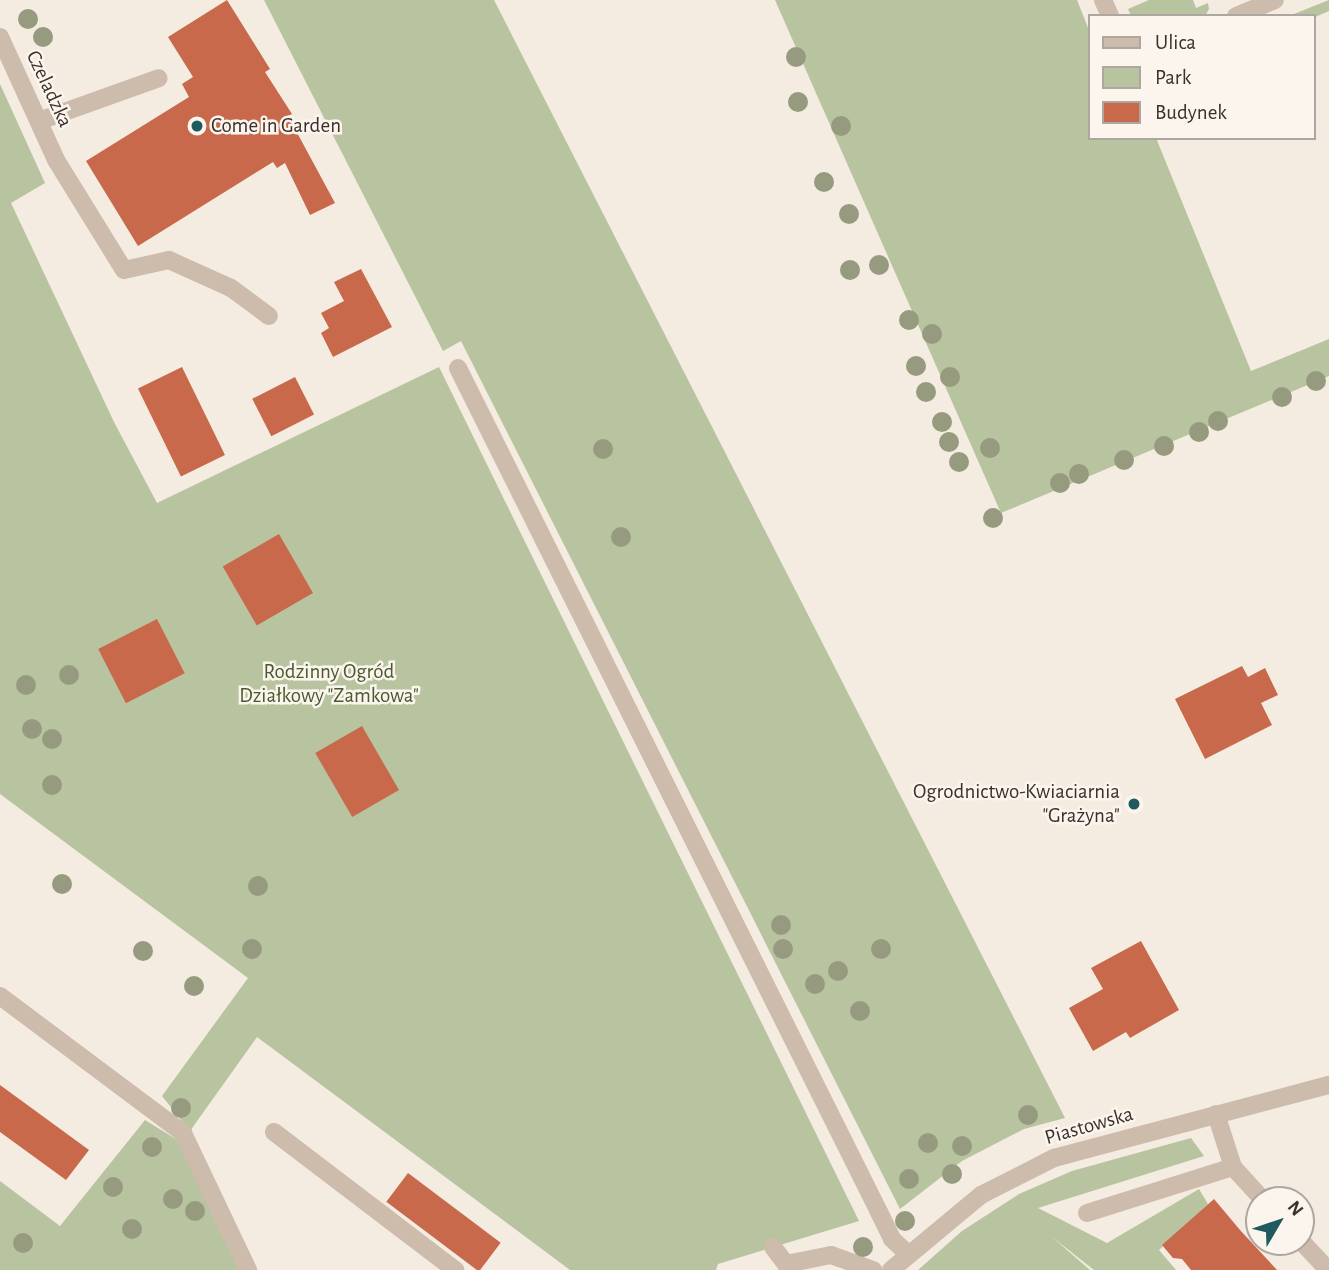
<!DOCTYPE html>
<html>
<head>
<meta charset="utf-8">
<style>
	body { margin:0 }
	#map { position:relative; width:1329px; height:1270px; overflow:hidden; background:#f4ebe1; font-family:"Alegreya Sans",sans-serif }
	div>[style] { position:absolute }
	.green>* { inset:0; background:#b8c4a0 }
	.building>* { inset:0; background:#c8694b; transform-origin:0 0 }
	.minor>* { height:18px; margin:-9px; padding:0 9px; transform-origin:9px; border-radius:9px; background:#cdbbac }
	.trees>* { width:20px; height:20px; margin:-10px; border-radius:50%; background:#969b7f }
	.dots>* { width:19px; height:19px; translate:-50% -50%; box-sizing:border-box; border:4px solid #fbf5ee; border-radius:50% }
	span { translate:-50% -50%; white-space:nowrap; text-align:center; line-height:1.15; -webkit-text-stroke:5px #fbf5ee; paint-order:stroke }
	.street-label { font-size:21px; color:#3b302b }
	.poi-label { font-size:21px; color:#3b302b }
	.left { translate:0 -50%; text-align:left }
	.right { translate:-100% -50%; text-align:right }
	.park-label { font-size:21px; color:#4a5a2e }
	.legend { position:absolute; left:1088px; top:14px; width:228px; height:126px; box-sizing:border-box; background:#fbf5ee; border:2px solid #aea6a0; margin:0; padding:9px 12px; list-style:none; font-size:21px; color:#3b302b }
	.legend li { display:flex; align-items:center; gap:14px; height:35px }
	.legend b { width:35px; border:2px solid #aea6a0 }
	.north { position:absolute; left:1245px; top:1186px; width:70px; height:70px; box-sizing:border-box; background:#fbf5ee; border:2px solid #aea6a0; border-radius:50%; rotate:51deg; font-size:19px; font-weight:700; line-height:28px; text-align:center; color:#3b302b }
	.north::after { content:''; display:block; margin:auto; width:24px; height:32px; background:#1f5a5e; clip-path:polygon(50% 0,100% 100%,50% 72%,0 100%) }
</style>
</head>
<body>
<div id="map">
	<div class="green">
		<i style="clip-path:polygon(264px 0,494px 0,1065px 1118px,1024px 1129px,962px 1161px,900px 1209px,461px 341px,443px 351px)"></i>
		<i style="clip-path:polygon(775px 0,1077px 0,1089px 30px,1089px 138px,1156px 138px,1251px 371px,1329px 339px,1329px 376px,1001px 513px)"></i>
		<i style="clip-path:polygon(1149px 0,1193px 0,1196px 8px,1208px 3px,1209px 9px,1205px 16px,1131px 16px,1128px 9px)"></i>
		<i style="clip-path:polygon(1329px 0,1329px 11px,1313px 18px,1289px 16px)"></i>
		<i style="clip-path:polygon(0 84px,45px 183px,11px 203px,114px 422px,157px 503px,439px 367px,859px 1221px,718px 1264px,716px 1270px,570px 1270px,257px 1037px,190px 1131px,162px 1096px,248px 978px,0 794px)"></i>
		<i style="clip-path:polygon(145px 1120px,179px 1141px,239px 1270px,0 1270px,0 1181px,60px 1226px)"></i>
		<i style="clip-path:polygon(1191px 1138px,1204px 1156px,1038px 1208px,1107px 1243px,1199px 1189px,1208px 1204px,1159px 1250px,1176px 1270px,1094px 1270px,1052px 1237px,1090px 1270px,918px 1270px,962px 1231px,1019px 1194px,1072px 1171px)"></i>
	</div>
	<div class="building">
		<i style="clip-path:polygon(227px 0,270px 69px,265px 72px,292px 114px,288px 116px,335px 203px,310px 215px,285px 163px,277px 168px,273px 162px,138px 246px,86px 161px,189px 97px,182px 84px,193px 77px,168px 37px)"></i>
		<i style="clip-path:polygon(361px 269px,392px 327px,333px 357px,321px 333px,329px 328px,321px 313px,344px 301px,334px 282px)"></i>
		<i style="left:182px;top:367px;width:98px;height:49px;rotate:64deg"></i>
		<i style="left:295px;top:377px;width:42px;height:48px;rotate:63deg"></i>
		<i style="left:279px;top:534px;width:68px;height:65px;rotate:60deg"></i>
		<i style="left:157px;top:619px;width:61px;height:66px;rotate:63deg"></i>
		<i style="clip-path:polygon(1242px 666px,1248px 677px,1265px 668px,1278px 695px,1261px 703px,1272px 725px,1205px 759px,1175px 699px)"></i>
		<i style="left:362px;top:726px;width:74px;height:54px;rotate:60deg"></i>
		<i style="clip-path:polygon(1141px 941px,1179px 1010px,1130px 1038px,1126px 1032px,1093px 1051px,1069px 1008px,1103px 989px,1091px 968px)"></i>
		<i style="clip-path:polygon(0 1085px,89px 1150px,66px 1180px,0 1132px)"></i>
		<i style="left:408px;top:1173px;width:116px;height:36px;rotate:37deg"></i>
		<i style="clip-path:polygon(1214px 1199px,1240px 1230px,1277px 1270px,1191px 1270px,1182px 1259px,1173px 1258px,1162px 1245px)"></i>
	</div>
	<div class="minor">
		<i style="left:1103px;top:0;width:17px;rotate:66deg"></i>
		<i style="left:1236px;top:16px;width:42px;rotate:-22.3deg"></i>
		<i style="left:0;top:37px;width:135px;rotate:65.5deg"></i>
		<i style="left:56px;top:160px;width:129px;rotate:58.3deg"></i>
		<i style="left:124px;top:270px;width:46px;rotate:-12.5deg"></i>
		<i style="left:169px;top:260px;width:68px;rotate:24.3deg"></i>
		<i style="left:231px;top:288px;width:47px;rotate:36.4deg"></i>
		<i style="left:39px;top:121px;width:127px;rotate:-19.7deg"></i>
		<i style="left:458px;top:368px;width:943px;rotate:63.49deg"></i>
		<i style="left:879px;top:1212px;width:30px;rotate:64deg"></i>
		<i style="left:892px;top:1239px;width:21px;rotate:43deg"></i>
		<i style="left:0;top:996px;width:229px;rotate:36.8deg"></i>
		<i style="left:183px;top:1133px;width:152px;rotate:64.6deg"></i>
		<i style="left:1216px;top:1114px;width:56px;rotate:72.2deg"></i>
		<i style="left:1233px;top:1167px;width:45px;rotate:47.7deg"></i>
		<i style="left:274px;top:1132px;width:228px;rotate:37.3deg"></i>
		<i style="left:1087px;top:1213px;width:153px;rotate:-17.5deg"></i>
		<i style="left:1301px;top:1241px;width:40px;rotate:47deg"></i>
		<i style="left:773px;top:1247px;width:21px;rotate:53deg"></i>
		<i style="left:786px;top:1264px;width:46px;rotate:-11.3deg"></i>
		<i style="left:831px;top:1255px;width:45px;rotate:19.7deg"></i>
		<i style="left:891px;top:1270px;width:117px;rotate:-39.8deg"></i>
		<i style="left:981px;top:1195px;width:82px;rotate:-26.9deg"></i>
		<i style="left:1054px;top:1158px;width:285px;rotate:-14.9deg"></i>
	</div>
	<div class="trees">
		<i style="left:28px;top:19px"></i>
		<i style="left:43px;top:37px"></i>
		<i style="left:796px;top:57px"></i>
		<i style="left:798px;top:102px"></i>
		<i style="left:841px;top:126px"></i>
		<i style="left:824px;top:182px"></i>
		<i style="left:849px;top:214px"></i>
		<i style="left:879px;top:265px"></i>
		<i style="left:850px;top:270px"></i>
		<i style="left:909px;top:320px"></i>
		<i style="left:932px;top:334px"></i>
		<i style="left:916px;top:366px"></i>
		<i style="left:950px;top:377px"></i>
		<i style="left:1316px;top:381px"></i>
		<i style="left:926px;top:392px"></i>
		<i style="left:1282px;top:397px"></i>
		<i style="left:1218px;top:421px"></i>
		<i style="left:942px;top:422px"></i>
		<i style="left:1199px;top:432px"></i>
		<i style="left:949px;top:442px"></i>
		<i style="left:1164px;top:446px"></i>
		<i style="left:990px;top:448px"></i>
		<i style="left:603px;top:449px"></i>
		<i style="left:1124px;top:460px"></i>
		<i style="left:959px;top:462px"></i>
		<i style="left:1079px;top:474px"></i>
		<i style="left:1060px;top:483px"></i>
		<i style="left:993px;top:518px"></i>
		<i style="left:621px;top:537px"></i>
		<i style="left:69px;top:675px"></i>
		<i style="left:26px;top:685px"></i>
		<i style="left:32px;top:729px"></i>
		<i style="left:52px;top:739px"></i>
		<i style="left:52px;top:785px"></i>
		<i style="left:62px;top:884px"></i>
		<i style="left:258px;top:886px"></i>
		<i style="left:781px;top:925px"></i>
		<i style="left:252px;top:949px"></i>
		<i style="left:783px;top:949px"></i>
		<i style="left:881px;top:949px"></i>
		<i style="left:143px;top:951px"></i>
		<i style="left:838px;top:971px"></i>
		<i style="left:815px;top:984px"></i>
		<i style="left:194px;top:986px"></i>
		<i style="left:860px;top:1011px"></i>
		<i style="left:181px;top:1108px"></i>
		<i style="left:1028px;top:1115px"></i>
		<i style="left:928px;top:1143px"></i>
		<i style="left:962px;top:1146px"></i>
		<i style="left:152px;top:1147px"></i>
		<i style="left:952px;top:1174px"></i>
		<i style="left:909px;top:1179px"></i>
		<i style="left:113px;top:1187px"></i>
		<i style="left:173px;top:1199px"></i>
		<i style="left:195px;top:1211px"></i>
		<i style="left:905px;top:1221px"></i>
		<i style="left:132px;top:1229px"></i>
		<i style="left:23px;top:1243px"></i>
		<i style="left:863px;top:1247px"></i>
	</div>
	<div class="dots">
		<i style="left:197px;top:126px;background:#1f5a5e"></i>
		<i style="left:1134px;top:804px;background:#1f5a5e"></i>
	</div>
	<div class="street-label">
		<span style="left:49px;top:89px;rotate:65deg">Czeladzka</span>
		<span style="left:1089px;top:1126px;rotate:-16deg">Piastowska</span>
	</div>
	<div class="poi-label">
		<span class="left" style="left:211px;top:126px">Come in Garden</span>
		<span class="right" style="left:1120px;top:804px">Ogrodnictwo-Kwiaciarnia<br>"Grażyna"</span>
	</div>
	<div class="park-label">
		<span style="left:329px;top:684px">Rodzinny Ogród<br>Działkowy "Zamkowa"</span>
	</div>
	<ul class="legend">
	<li><b style="height:9px;background:#cdbbac"></b>Ulica</li>
	<li><b style="height:19px;background:#b8c4a0"></b>Park</li>
	<li><b style="height:19px;background:#c8694b"></b>Budynek</li>
	</ul>
	<div class="north">N</div>
</div>
</body>
</html>
